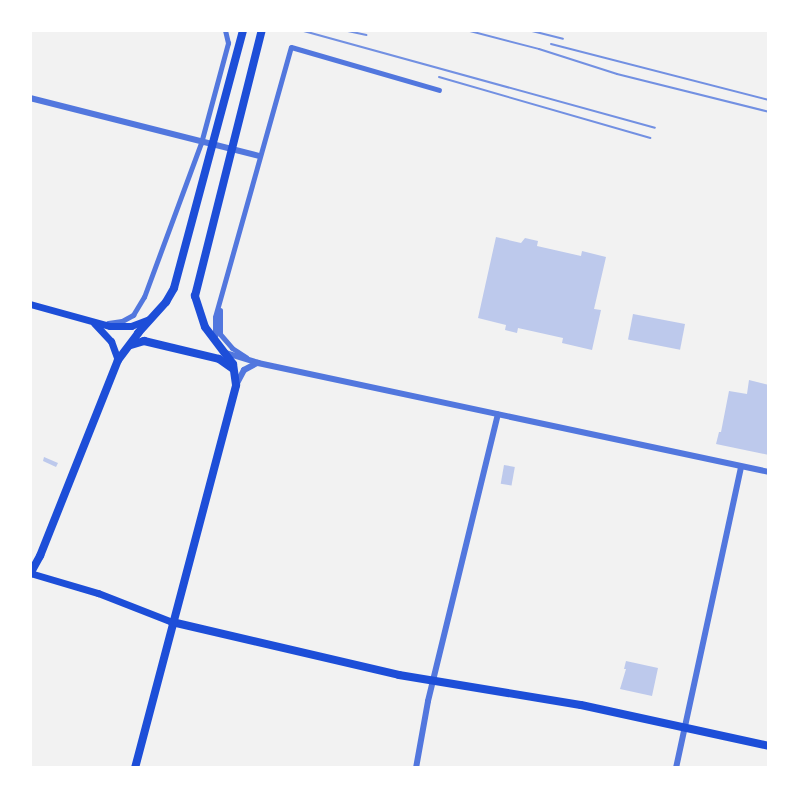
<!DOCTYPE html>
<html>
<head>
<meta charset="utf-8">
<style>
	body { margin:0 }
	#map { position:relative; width:799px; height:798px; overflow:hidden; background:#f2f2f2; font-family:"Fira Sans Condensed",sans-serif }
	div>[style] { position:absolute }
	.building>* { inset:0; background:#bdc9ec; transform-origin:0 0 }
	.minor>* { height:5px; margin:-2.5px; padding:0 2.5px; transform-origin:2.5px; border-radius:2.5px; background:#5277de }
	.tertiary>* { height:6px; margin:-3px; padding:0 3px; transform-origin:3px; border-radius:3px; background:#5277de }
	.secondary>* { height:7px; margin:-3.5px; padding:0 3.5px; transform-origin:3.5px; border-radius:3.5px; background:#1d4ed8 }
	.primary>* { height:8px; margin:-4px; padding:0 4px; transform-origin:4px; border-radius:4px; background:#1d4ed8 }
	.rail>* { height:2px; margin:-1px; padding:0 1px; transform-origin:1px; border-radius:1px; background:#7290e2 }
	span { translate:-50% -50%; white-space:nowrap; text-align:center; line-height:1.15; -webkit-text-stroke:5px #fff; paint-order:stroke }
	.frame { position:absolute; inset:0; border:32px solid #fff; pointer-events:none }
</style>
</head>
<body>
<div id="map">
	<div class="building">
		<i style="clip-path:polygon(496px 237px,521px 243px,525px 238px,538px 241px,537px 246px,581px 256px,582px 251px,606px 257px,594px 309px,601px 310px,592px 350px,562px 343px,563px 338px,518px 328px,517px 333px,505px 330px,506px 325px,478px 318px)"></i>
		<i style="left:633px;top:314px;width:53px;height:26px;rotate:11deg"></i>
		<i style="clip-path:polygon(749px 380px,769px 385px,769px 455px,716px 444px,719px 432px,721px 432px,729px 391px,747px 394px)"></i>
		<i style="clip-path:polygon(44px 457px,58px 463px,56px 467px,43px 461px)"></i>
		<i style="left:504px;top:465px;width:11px;height:19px;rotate:10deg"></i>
		<i style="clip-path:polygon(626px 661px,658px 668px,652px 696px,620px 689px,626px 669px,624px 669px)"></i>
	</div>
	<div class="minor">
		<i style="left:220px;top:310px;width:24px;rotate:90deg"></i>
		<i style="left:220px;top:334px;width:18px;rotate:49deg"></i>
		<i style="left:232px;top:348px;width:17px;rotate:33deg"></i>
		<i style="left:108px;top:323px;width:14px;rotate:-8deg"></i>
		<i style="left:122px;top:321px;width:13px;rotate:-29deg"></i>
		<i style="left:133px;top:315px;width:21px;rotate:-59deg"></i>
		<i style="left:144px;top:297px;width:164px;rotate:-69.7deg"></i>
		<i style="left:201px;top:143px;width:104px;rotate:-74.9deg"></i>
		<i style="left:228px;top:43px;width:13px;rotate:-103deg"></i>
		<i style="left:215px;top:336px;width:19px;rotate:-90deg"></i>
		<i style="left:215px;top:317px;width:280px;rotate:-74.3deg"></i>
		<i style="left:291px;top:47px;width:154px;rotate:16.2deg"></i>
	</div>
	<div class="tertiary">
		<i style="left:30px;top:98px;width:237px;rotate:14.2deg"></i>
		<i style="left:226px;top:353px;width:34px;rotate:17deg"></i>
		<i style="left:258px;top:363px;width:522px;rotate:12.04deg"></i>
		<i style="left:236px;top:385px;width:17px;rotate:-62deg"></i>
		<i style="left:244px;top:370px;width:15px;rotate:-28deg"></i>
		<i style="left:416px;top:768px;width:68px;rotate:-79.8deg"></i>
		<i style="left:428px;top:701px;width:295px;rotate:-76.3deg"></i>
		<i style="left:676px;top:768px;width:308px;rotate:-77.8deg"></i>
	</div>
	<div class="secondary">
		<i style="left:30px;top:304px;width:83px;rotate:15.4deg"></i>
		<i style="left:110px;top:326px;width:21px"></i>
		<i style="left:131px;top:326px;width:19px;rotate:-21deg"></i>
		<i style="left:94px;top:323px;width:25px;rotate:47deg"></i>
		<i style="left:111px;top:341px;width:20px;rotate:70deg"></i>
		<i style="left:30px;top:573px;width:71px;rotate:16.4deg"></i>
		<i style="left:98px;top:593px;width:79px;rotate:21.4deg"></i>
	</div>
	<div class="primary">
		<i style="left:131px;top:345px;width:14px;rotate:-17deg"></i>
		<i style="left:144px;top:341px;width:77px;rotate:13.5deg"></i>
		<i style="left:219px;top:359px;width:16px;rotate:35deg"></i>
		<i style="left:30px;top:574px;width:21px;rotate:-61deg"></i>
		<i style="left:40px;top:556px;width:211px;rotate:-68.3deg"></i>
		<i style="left:118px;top:360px;width:34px;rotate:-53deg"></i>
		<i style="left:138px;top:333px;width:42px;rotate:-47.9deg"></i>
		<i style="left:166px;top:302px;width:16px;rotate:-60deg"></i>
		<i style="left:174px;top:288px;width:267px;rotate:-75deg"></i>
		<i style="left:172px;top:622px;width:233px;rotate:13.1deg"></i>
		<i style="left:399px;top:675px;width:184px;rotate:9.4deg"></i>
		<i style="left:581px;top:705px;width:192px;rotate:12.3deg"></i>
		<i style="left:135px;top:768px;width:396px;rotate:-75.2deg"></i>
		<i style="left:236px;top:385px;width:21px;rotate:-98deg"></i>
		<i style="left:233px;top:364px;width:46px;rotate:-127.1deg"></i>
		<i style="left:205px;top:327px;width:33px;rotate:-108deg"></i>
		<i style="left:195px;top:296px;width:274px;rotate:-75.9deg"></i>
	</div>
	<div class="rail">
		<i style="left:300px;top:30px;width:368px;rotate:15.4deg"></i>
		<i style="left:343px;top:30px;width:24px;rotate:12deg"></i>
		<i style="left:466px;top:30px;width:75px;rotate:14.6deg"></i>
		<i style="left:539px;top:49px;width:82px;rotate:17.8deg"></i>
		<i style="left:617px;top:74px;width:157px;rotate:14deg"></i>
		<i style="left:528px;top:30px;width:36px;rotate:14deg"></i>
		<i style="left:551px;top:44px;width:225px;rotate:14.4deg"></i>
		<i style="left:439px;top:77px;width:220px;rotate:16.1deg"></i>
	</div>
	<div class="frame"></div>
</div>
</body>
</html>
